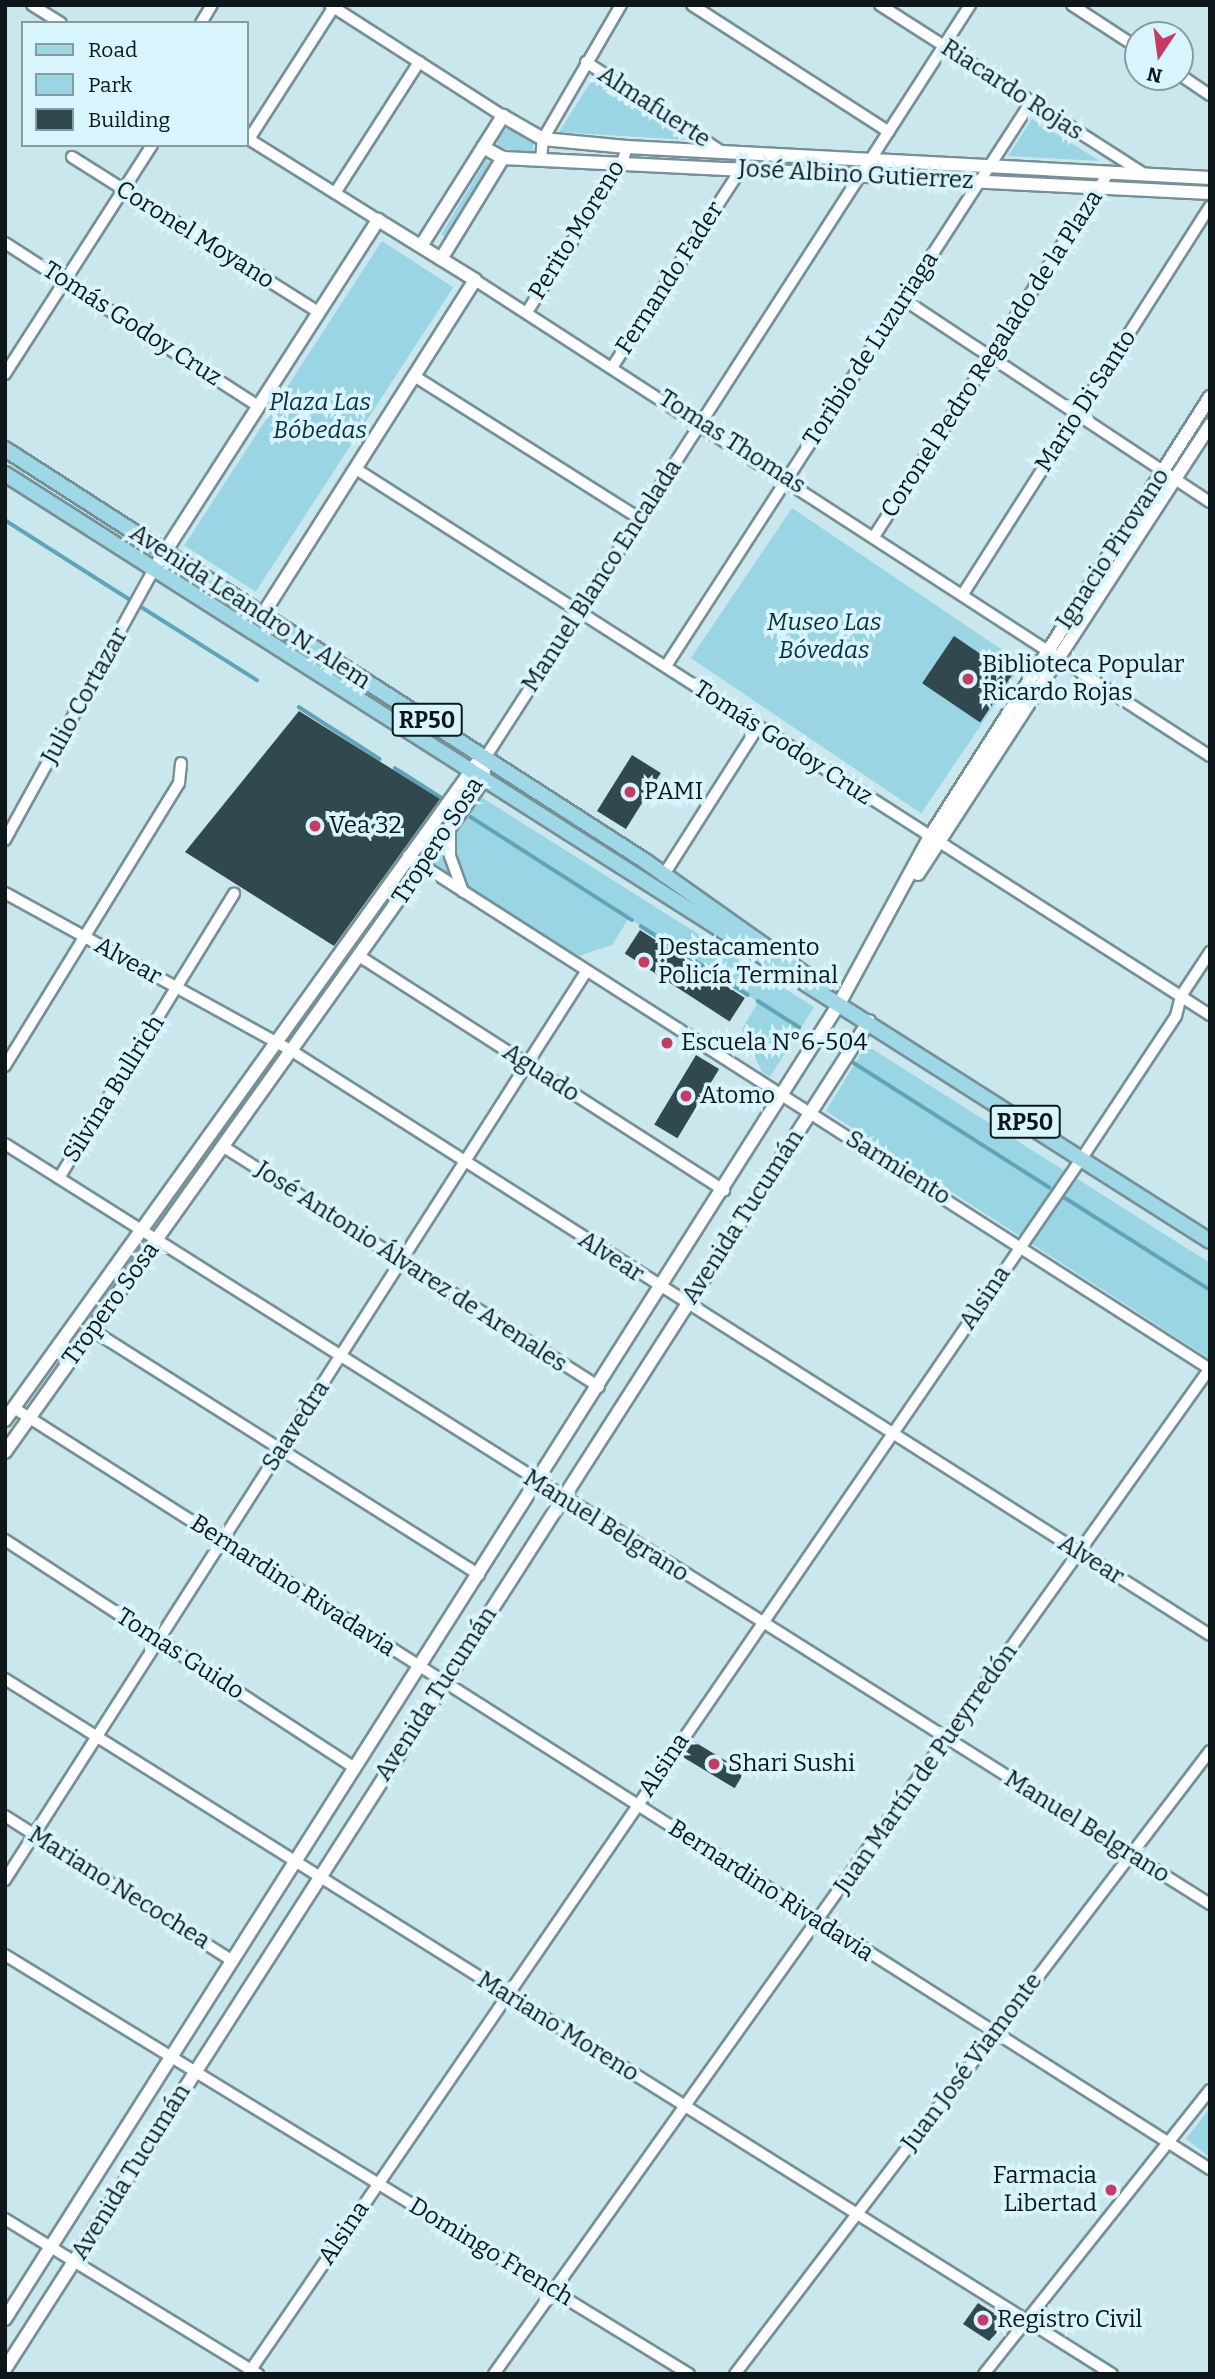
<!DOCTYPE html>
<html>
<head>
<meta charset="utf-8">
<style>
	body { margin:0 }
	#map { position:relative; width:1215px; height:2379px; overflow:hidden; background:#cbe7ee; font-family:Bitter,serif }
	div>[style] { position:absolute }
	.green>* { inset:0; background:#9ad5e4; transform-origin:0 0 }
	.stream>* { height:3.5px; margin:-1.75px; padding:0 1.75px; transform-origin:1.75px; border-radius:1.75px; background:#5fa5b7 }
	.building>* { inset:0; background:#30484e; transform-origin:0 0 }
	.roads { filter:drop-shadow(2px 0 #769097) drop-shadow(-2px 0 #769097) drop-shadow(0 2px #769097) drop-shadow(0 -2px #769097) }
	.minor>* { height:10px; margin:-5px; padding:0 5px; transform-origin:5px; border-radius:5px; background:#fff }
	.tertiary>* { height:12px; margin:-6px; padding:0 6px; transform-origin:6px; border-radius:6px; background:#fff }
	.secondary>* { height:12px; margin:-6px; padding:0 6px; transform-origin:6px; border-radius:6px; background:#fff }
	.primary>* { height:14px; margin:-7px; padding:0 7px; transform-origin:7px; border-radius:7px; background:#9ed8e6 }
	.dots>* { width:19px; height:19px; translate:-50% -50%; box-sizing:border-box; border:4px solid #d8f4fc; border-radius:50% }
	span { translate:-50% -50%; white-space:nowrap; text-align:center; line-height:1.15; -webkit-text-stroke:7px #d8f4fc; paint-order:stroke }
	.shield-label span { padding:2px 5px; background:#d8f4fc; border:2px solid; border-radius:5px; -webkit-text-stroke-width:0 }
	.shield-label { font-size:23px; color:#0d1719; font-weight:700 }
	.street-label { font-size:24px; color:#0d1719 }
	.park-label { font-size:24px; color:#0c2f37; font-style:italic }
	.poi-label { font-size:24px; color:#0d1719 }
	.left { translate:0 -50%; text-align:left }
	.right { translate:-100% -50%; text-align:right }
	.frame { position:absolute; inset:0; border:7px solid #0d1719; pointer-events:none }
	.legend { position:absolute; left:21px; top:21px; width:228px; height:126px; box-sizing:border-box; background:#d8f4fc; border:2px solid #879ca1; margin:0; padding:9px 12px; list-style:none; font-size:21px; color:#0d1719 }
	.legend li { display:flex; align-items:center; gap:14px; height:35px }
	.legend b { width:35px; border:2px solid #879ca1 }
	.north { position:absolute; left:1124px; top:21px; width:70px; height:70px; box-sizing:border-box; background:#d8f4fc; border:2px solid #879ca1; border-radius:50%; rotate:193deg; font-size:19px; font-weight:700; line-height:28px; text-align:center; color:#0d1719 }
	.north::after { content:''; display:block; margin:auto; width:24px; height:32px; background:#c73967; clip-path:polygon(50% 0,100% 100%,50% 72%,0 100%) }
</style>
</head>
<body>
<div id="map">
	<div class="green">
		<i style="clip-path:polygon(592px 80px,686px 140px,559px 132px)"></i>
		<i style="clip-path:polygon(1032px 119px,1100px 161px,1008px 156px)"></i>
		<i style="clip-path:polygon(508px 127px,534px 142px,532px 154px,498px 147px,497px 139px)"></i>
		<i style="left:486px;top:160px;width:6px;height:87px;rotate:31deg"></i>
		<i style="left:382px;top:241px;width:85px;height:363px;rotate:33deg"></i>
		<i style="left:792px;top:508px;width:278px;height:181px;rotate:34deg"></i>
		<i style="clip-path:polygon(481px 797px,814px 1007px,770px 1077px,762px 1072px,742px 1029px,758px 1002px,629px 918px,612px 945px,575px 957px,435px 864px)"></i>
		<i style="clip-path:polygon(866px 1045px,1210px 1263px,1210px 1359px,826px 1111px)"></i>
		<i style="clip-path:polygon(1210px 2108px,1210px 2157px,1186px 2139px)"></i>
	</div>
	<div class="stream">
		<i style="left:5px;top:520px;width:147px;rotate:32.5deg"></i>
		<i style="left:143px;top:608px;width:135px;rotate:32.3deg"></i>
		<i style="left:299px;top:707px;width:96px;rotate:32.7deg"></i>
		<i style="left:395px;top:768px;width:56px;rotate:32.6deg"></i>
		<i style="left:471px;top:817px;width:191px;rotate:32.6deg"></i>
		<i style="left:641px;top:926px;width:127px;rotate:32.8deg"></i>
		<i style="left:758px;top:1001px;width:49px;rotate:32.4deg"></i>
		<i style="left:851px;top:1061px;width:235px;rotate:32.5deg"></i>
		<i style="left:1059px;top:1194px;width:179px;rotate:32.4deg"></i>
	</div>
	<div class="building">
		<i style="left:954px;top:636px;width:70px;height:57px;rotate:34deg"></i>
		<i style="clip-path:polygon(299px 711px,440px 799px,334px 946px,185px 852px)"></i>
		<i style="left:632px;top:755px;width:34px;height:66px;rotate:32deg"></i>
		<i style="left:640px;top:930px;width:125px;height:28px;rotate:33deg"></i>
		<i style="left:696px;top:1055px;width:27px;height:81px;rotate:31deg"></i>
		<i style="left:693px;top:1741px;width:60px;height:19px;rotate:31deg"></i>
		<i style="clip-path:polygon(978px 2303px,1000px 2317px,1003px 2326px,989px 2341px,963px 2324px)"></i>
	</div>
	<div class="roads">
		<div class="minor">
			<i style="left:32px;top:5px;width:34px;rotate:32deg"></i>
			<i style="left:330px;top:5px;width:206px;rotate:32.7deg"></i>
			<i style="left:692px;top:5px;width:234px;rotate:32.8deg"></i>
			<i style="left:880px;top:5px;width:313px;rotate:32.6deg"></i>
			<i style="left:1072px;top:5px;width:79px;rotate:33.1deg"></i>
			<i style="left:201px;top:23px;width:21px;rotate:-59deg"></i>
			<i style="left:586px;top:62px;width:163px;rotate:33.5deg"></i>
			<i style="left:1180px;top:75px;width:36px;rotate:34deg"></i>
			<i style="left:247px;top:138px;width:155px;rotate:32deg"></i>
			<i style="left:249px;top:139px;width:159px;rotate:-57.3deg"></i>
			<i style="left:72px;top:157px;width:291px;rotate:32.2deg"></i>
			<i style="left:541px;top:160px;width:21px;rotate:-85deg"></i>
			<i style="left:543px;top:139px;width:155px;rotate:-59.8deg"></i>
			<i style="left:335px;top:193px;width:156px;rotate:-57.3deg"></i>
			<i style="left:5px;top:243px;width:301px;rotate:32.8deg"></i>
			<i style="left:475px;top:280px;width:876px;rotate:32.93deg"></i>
			<i style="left:903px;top:299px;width:368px;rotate:33.5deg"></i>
			<i style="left:527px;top:312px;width:177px;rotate:-57.5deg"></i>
			<i style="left:622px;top:163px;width:17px;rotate:-73deg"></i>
			<i style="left:613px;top:366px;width:235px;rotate:-57deg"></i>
			<i style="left:741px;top:169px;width:16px;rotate:-83deg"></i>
			<i style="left:5px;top:374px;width:272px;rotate:-57.3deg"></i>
			<i style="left:414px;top:376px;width:266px;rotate:32.3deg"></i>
			<i style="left:356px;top:469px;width:1014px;rotate:32.59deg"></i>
			<i style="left:875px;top:535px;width:431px;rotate:-57.2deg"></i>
			<i style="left:963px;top:594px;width:459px;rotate:-57.5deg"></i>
			<i style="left:666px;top:666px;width:672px;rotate:-57.09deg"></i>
			<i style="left:485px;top:758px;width:896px;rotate:-57.21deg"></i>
			<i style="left:450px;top:827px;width:29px;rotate:90deg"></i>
			<i style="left:450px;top:856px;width:38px;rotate:70deg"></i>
			<i style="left:5px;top:840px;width:309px;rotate:-61.2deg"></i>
			<i style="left:408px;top:856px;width:952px;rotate:32.61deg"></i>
			<i style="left:663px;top:876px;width:177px;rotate:-57.5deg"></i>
			<i style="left:5px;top:893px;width:328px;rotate:28.8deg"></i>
			<i style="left:292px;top:1051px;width:1088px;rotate:32.46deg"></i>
			<i style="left:359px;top:956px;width:434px;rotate:32.7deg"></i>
			<i style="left:5px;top:1066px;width:332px;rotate:-58.4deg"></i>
			<i style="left:179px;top:783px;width:20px;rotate:-84deg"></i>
			<i style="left:5px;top:1144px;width:1425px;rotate:32.24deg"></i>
			<i style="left:224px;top:1147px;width:445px;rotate:32.6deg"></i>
			<i style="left:59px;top:1178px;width:334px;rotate:-58.4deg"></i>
			<i style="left:92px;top:1330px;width:458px;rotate:32.3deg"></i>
			<i style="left:14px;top:1408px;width:1418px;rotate:32.47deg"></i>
			<i style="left:5px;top:1540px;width:418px;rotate:33.1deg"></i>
			<i style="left:5px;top:1679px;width:1307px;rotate:32.12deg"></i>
			<i style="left:5px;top:1816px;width:270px;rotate:32.5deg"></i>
			<i style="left:5px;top:1880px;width:1078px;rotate:-57.39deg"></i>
			<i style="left:5px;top:1955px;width:802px;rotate:31.49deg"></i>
			<i style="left:5px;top:2219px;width:297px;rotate:31.5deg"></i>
			<i style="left:248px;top:2374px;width:1475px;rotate:-55.56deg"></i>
			<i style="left:1082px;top:1158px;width:170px;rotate:-56.5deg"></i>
			<i style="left:1176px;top:1016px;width:21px;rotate:-76deg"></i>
			<i style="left:1181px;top:996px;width:53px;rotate:-56.6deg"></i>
			<i style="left:494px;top:2374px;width:1235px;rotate:-54.56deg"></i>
			<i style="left:735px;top:2374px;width:783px;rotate:-52.68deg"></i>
			<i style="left:984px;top:2374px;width:363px;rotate:-51.5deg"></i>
		</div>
		<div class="tertiary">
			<i style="left:483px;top:147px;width:23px;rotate:29deg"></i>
			<i style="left:503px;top:158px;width:708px;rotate:2.83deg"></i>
			<i style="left:421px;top:246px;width:154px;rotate:-57.8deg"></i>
			<i style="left:503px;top:116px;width:46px;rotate:29.9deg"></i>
			<i style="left:543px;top:139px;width:84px;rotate:5.4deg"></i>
			<i style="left:627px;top:147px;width:584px;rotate:3.04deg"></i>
			<i style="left:441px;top:259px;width:119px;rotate:-58.5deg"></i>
			<i style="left:154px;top:569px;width:415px;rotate:-57.3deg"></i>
			<i style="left:378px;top:220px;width:114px;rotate:31.7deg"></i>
			<i style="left:475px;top:280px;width:396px;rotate:122.4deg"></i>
			<i style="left:918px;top:874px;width:536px;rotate:-56.96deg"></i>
			<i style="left:840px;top:1002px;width:187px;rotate:-61.5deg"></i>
			<i style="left:929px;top:838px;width:523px;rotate:-57.5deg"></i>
			<i style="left:5px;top:1420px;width:808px;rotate:-54.32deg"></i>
			<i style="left:5px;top:1452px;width:824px;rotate:-54.54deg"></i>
			<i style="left:483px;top:781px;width:23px;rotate:-85deg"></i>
		</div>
		<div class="secondary">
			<i style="left:5px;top:2319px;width:1559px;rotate:-57.62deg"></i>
			<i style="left:5px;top:2369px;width:1601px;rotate:-57.34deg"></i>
		</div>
		<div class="primary">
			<i style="left:5px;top:449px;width:761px;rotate:32.77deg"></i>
			<i style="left:645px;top:861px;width:218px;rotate:35.3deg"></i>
			<i style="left:5px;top:474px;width:1428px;rotate:32.48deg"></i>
		</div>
	</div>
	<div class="dots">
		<i style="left:968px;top:679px;background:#c73967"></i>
		<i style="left:630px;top:792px;background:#c73967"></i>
		<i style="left:315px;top:826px;background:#c73967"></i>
		<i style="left:644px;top:962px;background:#c73967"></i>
		<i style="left:667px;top:1043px;background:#c73967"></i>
		<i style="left:686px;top:1096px;background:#c73967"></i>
		<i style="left:714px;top:1764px;background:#c73967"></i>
		<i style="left:1111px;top:2190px;background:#c73967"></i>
		<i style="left:983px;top:2320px;background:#c73967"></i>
	</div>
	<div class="shield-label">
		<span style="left:427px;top:720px">RP50</span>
		<span style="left:1025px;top:1122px">RP50</span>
	</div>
	<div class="street-label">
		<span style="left:1012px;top:90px;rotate:33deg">Riacardo Rojas</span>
		<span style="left:654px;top:107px;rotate:33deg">Almafuerte</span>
		<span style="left:856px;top:175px;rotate:3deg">José Albino Gutierrez</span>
		<span style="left:577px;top:230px;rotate:-58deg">Perito Moreno</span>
		<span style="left:195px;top:235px;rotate:32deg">Coronel Moyano</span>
		<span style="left:670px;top:278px;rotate:-57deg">Fernando Fader</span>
		<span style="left:132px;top:324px;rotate:33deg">Tomás Godoy Cruz</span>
		<span style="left:871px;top:349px;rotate:-57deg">Toribio de Luzuriaga</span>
		<span style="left:992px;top:354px;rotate:-57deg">Coronel Pedro Regalado de la Plaza</span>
		<span style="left:1086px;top:401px;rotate:-57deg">Mario Di Santo</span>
		<span style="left:732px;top:442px;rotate:33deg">Tomas Thomas</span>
		<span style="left:1113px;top:549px;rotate:-57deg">Ignacio Pirovano</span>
		<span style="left:602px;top:576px;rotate:-57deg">Manuel Blanco Encalada</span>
		<span style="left:250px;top:607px;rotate:33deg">Avenida Leandro N. Alem</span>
		<span style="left:85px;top:696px;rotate:-61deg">Julio Cortazar</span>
		<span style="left:783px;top:743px;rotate:33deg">Tomás Godoy Cruz</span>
		<span style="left:438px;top:841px;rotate:-57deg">Tropero Sosa</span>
		<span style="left:128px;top:961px;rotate:29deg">Alvear</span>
		<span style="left:541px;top:1073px;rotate:33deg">Aguado</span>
		<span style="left:114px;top:1089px;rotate:-58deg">Silvina Bullrich</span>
		<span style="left:898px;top:1168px;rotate:32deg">Sarmiento</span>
		<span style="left:743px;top:1217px;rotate:-57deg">Avenida Tucumán</span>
		<span style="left:611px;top:1257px;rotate:33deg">Alvear</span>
		<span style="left:411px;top:1267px;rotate:33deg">José Antonio Álvarez de Arenales</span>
		<span style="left:985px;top:1298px;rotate:-56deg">Alsina</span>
		<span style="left:111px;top:1304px;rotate:-54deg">Tropero Sosa</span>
		<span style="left:296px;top:1426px;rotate:-57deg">Saavedra</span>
		<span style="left:606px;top:1526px;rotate:32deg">Manuel Belgrano</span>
		<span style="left:1091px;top:1560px;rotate:32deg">Alvear</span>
		<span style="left:293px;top:1586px;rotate:33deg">Bernardino Rivadavia</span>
		<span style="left:180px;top:1654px;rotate:33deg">Tomas Guido</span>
		<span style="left:436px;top:1694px;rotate:-57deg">Avenida Tucumán</span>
		<span style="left:664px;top:1765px;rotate:-56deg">Alsina</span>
		<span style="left:926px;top:1769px;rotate:-55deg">Juan Martín de Pueyrredón</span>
		<span style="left:1087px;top:1827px;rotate:32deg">Manuel Belgrano</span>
		<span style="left:119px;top:1888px;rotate:32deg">Mariano Necochea</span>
		<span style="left:771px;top:1891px;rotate:33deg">Bernardino Rivadavia</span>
		<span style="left:558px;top:2027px;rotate:32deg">Mariano Moreno</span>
		<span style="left:972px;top:2062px;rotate:-53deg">Juan José Viamonte</span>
		<span style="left:131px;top:2172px;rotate:-58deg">Avenida Tucumán</span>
		<span style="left:344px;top:2233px;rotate:-56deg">Alsina</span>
		<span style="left:491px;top:2252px;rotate:31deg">Domingo French</span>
	</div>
	<div class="park-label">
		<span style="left:320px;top:417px">Plaza Las<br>Bóbedas</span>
		<span style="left:824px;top:637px">Museo Las<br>Bóvedas</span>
	</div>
	<div class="poi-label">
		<span class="left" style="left:982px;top:679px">Biblioteca Popular<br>Ricardo Rojas</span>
		<span class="left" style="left:644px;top:792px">PAMI</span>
		<span class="left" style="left:329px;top:826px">Vea 32</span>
		<span class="left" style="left:658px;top:962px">Destacamento<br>Policía Terminal</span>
		<span class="left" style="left:681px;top:1043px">Escuela N°6-504</span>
		<span class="left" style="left:700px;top:1096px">Atomo</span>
		<span class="left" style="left:728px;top:1764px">Shari Sushi</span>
		<span class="right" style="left:1097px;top:2190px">Farmacia<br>Libertad</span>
		<span class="left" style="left:997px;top:2320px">Registro Civil</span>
	</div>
	<div class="frame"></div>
	<ul class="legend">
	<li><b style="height:9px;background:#9ed8e6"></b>Road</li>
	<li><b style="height:19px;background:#9ad5e4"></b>Park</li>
	<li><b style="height:19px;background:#30484e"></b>Building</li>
	</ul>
	<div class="north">N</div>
</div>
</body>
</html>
